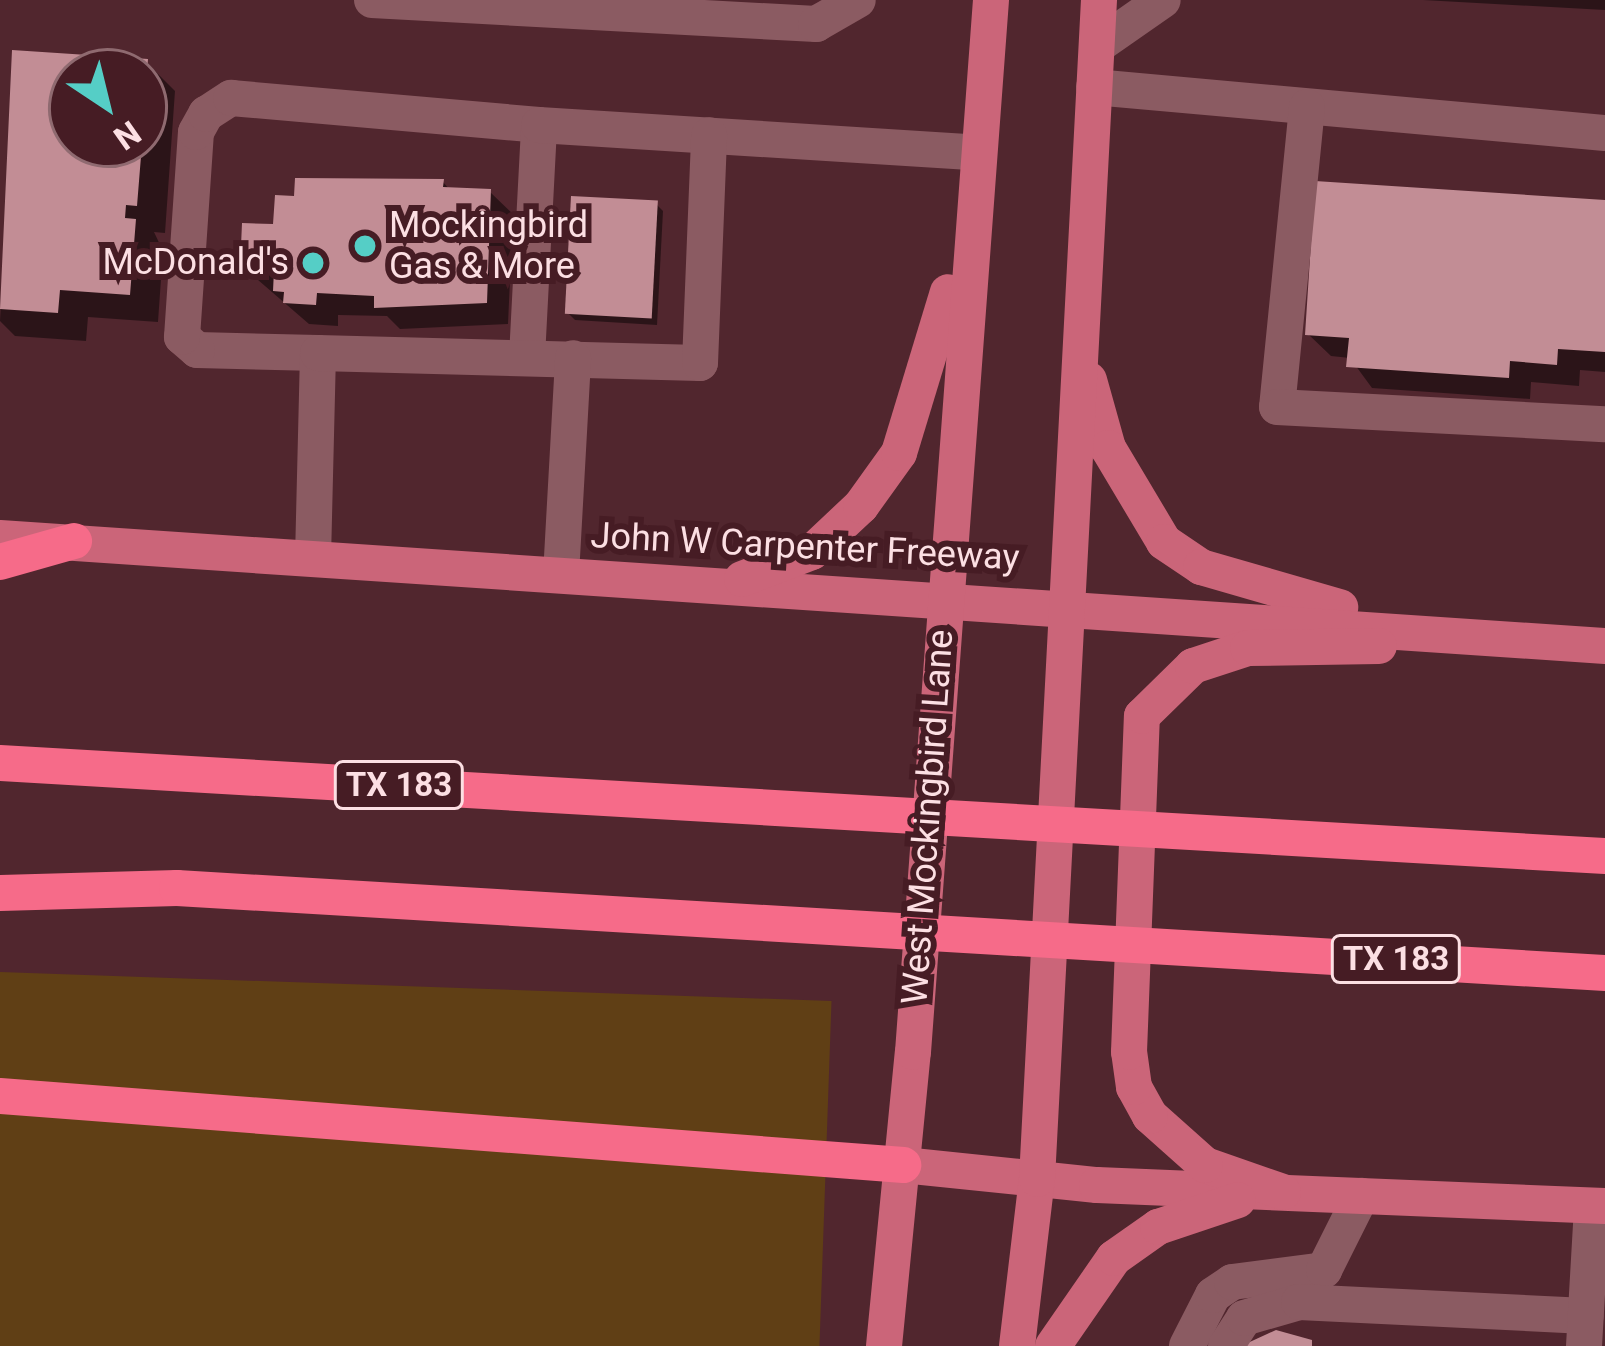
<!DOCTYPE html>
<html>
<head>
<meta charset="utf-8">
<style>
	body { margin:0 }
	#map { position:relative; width:1605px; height:1346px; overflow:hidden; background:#51262e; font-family:Roboto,sans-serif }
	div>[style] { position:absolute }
	.green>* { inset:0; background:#603f15; transform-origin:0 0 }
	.shadow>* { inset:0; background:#0007 }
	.building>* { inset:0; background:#c28d95; transform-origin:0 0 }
	.minor>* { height:36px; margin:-18px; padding:0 18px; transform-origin:18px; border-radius:18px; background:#8b5b62 }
	.major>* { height:36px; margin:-18px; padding:0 18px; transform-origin:18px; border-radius:18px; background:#cb6579 }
	.highway>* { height:36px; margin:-18px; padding:0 18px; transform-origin:18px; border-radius:18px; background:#f66b89 }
	.dots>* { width:33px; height:33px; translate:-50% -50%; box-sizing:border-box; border:6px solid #461c24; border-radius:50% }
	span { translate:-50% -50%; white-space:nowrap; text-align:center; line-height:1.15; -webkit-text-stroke:12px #461c24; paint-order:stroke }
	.shield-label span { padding:3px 9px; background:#461c24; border:3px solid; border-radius:9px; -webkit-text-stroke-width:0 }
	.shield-label { font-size:33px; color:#fcdfe3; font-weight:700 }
	.poi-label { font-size:36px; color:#fcdfe3 }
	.left { translate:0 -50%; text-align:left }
	.right { translate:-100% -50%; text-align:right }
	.street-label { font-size:36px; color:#fcdfe3 }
	.north { position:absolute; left:48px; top:48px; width:120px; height:120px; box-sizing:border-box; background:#461c24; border:3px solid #8f6a70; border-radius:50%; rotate:145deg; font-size:33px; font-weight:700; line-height:48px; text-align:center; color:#fcdfe3 }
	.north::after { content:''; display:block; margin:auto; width:42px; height:54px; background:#55cec6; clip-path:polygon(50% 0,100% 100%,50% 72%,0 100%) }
</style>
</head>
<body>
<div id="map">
	<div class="green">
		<i style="left:0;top:972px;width:832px;height:374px;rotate:2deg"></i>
	</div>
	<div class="shadow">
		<i style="clip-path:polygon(1423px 0,1605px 0,1605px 10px)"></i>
		<i style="clip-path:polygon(evenodd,14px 53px,146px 62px,175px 91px,165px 233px,154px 232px,163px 251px,158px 322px,88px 317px,86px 341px,15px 336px,0 321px,14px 53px,72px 72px,144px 72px,144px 144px,72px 144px,72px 72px)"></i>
		<i style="clip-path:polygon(443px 182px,450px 190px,490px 192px,513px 214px,508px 324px,400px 329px,387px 316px,338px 315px,338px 326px,309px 324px,243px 267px,276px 227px)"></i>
		<i style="clip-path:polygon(1605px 203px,1605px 372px,1580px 370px,1579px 386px,1531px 382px,1530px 399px,1372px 388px,1350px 358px,1331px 356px,1308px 334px)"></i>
		<i style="clip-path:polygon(656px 204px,663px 211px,657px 325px,575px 320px,568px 313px)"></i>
	</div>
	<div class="building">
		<i style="clip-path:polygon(12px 50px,148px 59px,147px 72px,72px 72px,72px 144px,142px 144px,137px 206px,126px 205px,125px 218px,136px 219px,130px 295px,60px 290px,58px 313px,0 309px)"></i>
		<i style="clip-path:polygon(295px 178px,444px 179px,443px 187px,491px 189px,487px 303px,374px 308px,374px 296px,317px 293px,316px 305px,283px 303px,284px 292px,273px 291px,274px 270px,240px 269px,242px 223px,273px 224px,275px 195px,294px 196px)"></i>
		<i style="clip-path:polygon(1315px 181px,1605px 200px,1605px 352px,1558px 349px,1557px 365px,1510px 361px,1509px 378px,1346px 367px,1349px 338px,1305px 335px)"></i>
		<i style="left:571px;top:196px;width:87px;height:118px;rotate:3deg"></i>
		<i style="clip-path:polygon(1276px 1330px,1312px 1340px,1312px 1346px,1241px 1346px)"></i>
	</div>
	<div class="minor">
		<i style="left:372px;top:0;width:445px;rotate:3.1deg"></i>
		<i style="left:816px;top:24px;width:48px;rotate:-29.7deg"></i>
		<i style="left:1097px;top:46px;width:80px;rotate:-34.9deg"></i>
		<i style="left:1094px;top:87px;width:513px;rotate:5.14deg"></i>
		<i style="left:1307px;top:107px;width:301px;rotate:95.7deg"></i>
		<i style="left:1277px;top:407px;width:328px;rotate:3deg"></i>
		<i style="left:318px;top:353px;width:121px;rotate:-178.6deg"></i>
		<i style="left:197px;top:350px;width:20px;rotate:-139deg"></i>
		<i style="left:182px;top:337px;width:205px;rotate:-86.1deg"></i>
		<i style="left:196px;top:132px;width:21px;rotate:-61deg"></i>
		<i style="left:206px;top:114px;width:30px;rotate:-33deg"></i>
		<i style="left:231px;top:98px;width:309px;rotate:5deg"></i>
		<i style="left:527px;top:357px;width:232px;rotate:-87deg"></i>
		<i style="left:539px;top:125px;width:440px;rotate:3.6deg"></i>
		<i style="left:313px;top:558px;width:205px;rotate:-88.6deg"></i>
		<i style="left:318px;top:353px;width:382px;rotate:1.5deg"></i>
		<i style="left:700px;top:363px;width:228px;rotate:-87.7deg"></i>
		<i style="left:561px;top:575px;width:217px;rotate:-86.8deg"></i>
		<i style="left:1187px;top:1346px;width:57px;rotate:-63deg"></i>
		<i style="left:1213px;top:1295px;width:23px;rotate:-34deg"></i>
		<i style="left:1232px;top:1282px;width:93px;rotate:-7.4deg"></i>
		<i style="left:1324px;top:1270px;width:83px;rotate:-63.4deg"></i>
		<i style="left:1226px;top:1346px;width:33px;rotate:-57deg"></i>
		<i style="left:1244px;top:1318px;width:57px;rotate:-16.2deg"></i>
		<i style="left:1299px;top:1302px;width:287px;rotate:2.8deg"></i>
		<i style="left:1584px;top:1346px;width:140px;rotate:-86.7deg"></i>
	</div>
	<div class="major">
		<i style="left:1089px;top:380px;width:71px;rotate:74.4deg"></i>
		<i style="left:1108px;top:448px;width:109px;rotate:59.2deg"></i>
		<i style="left:1164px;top:542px;width:45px;rotate:34deg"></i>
		<i style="left:1201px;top:567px;width:145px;rotate:16.1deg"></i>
		<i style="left:0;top:538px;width:1609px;rotate:3.85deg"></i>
		<i style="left:742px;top:579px;width:75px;rotate:-21.1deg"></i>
		<i style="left:812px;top:552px;width:67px;rotate:-43.2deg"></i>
		<i style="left:861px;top:506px;width:65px;rotate:-54.4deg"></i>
		<i style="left:899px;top:453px;width:168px;rotate:-73.1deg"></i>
		<i style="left:903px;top:1165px;width:195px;rotate:5.9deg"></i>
		<i style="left:1097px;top:1185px;width:508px;rotate:2.37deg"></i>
		<i style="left:1283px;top:1192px;width:83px;rotate:-160.9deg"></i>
		<i style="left:1205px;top:1165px;width:74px;rotate:-138.3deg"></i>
		<i style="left:1150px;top:1116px;width:33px;rotate:-119deg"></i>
		<i style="left:1134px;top:1087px;width:35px;rotate:-98deg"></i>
		<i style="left:1129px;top:1052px;width:336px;rotate:-87.8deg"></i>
		<i style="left:1142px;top:716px;width:71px;rotate:-44.4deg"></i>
		<i style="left:1193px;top:666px;width:58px;rotate:-18.1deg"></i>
		<i style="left:1248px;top:648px;width:131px;rotate:-0.9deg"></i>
		<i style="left:884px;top:1346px;width:295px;rotate:-84.4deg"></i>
		<i style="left:913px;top:1052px;width:1055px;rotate:-85.76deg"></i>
		<i style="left:1017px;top:1346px;width:168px;rotate:-83.2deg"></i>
		<i style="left:1037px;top:1179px;width:1181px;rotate:-86.99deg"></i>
		<i style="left:1053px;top:1346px;width:107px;rotate:-55.3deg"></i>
		<i style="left:1114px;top:1258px;width:54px;rotate:-35.2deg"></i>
		<i style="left:1158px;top:1227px;width:84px;rotate:-18.6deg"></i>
	</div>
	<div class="highway">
		<i style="left:0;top:562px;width:77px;rotate:-15.8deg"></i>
		<i style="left:0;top:763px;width:1608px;rotate:3.32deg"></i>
		<i style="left:0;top:893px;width:177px;rotate:-1.6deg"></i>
		<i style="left:177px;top:888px;width:1431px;rotate:3.41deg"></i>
		<i style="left:0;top:1096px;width:906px;rotate:4.37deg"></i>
	</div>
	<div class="dots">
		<i style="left:365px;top:246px;background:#55cec6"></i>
		<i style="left:313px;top:263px;background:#55cec6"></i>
	</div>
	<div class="shield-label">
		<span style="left:399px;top:785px">TX 183</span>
		<span style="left:1396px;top:959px">TX 183</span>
	</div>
	<div class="poi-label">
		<span class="left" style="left:389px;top:246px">Mockingbird<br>Gas &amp; More</span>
		<span class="right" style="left:289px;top:263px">McDonald's</span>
	</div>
	<div class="street-label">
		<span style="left:805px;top:547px;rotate:3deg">John W Carpenter Freeway</span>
		<span style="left:928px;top:817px;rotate:-86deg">West Mockingbird Lane</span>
	</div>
	<div class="north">N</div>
</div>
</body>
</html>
